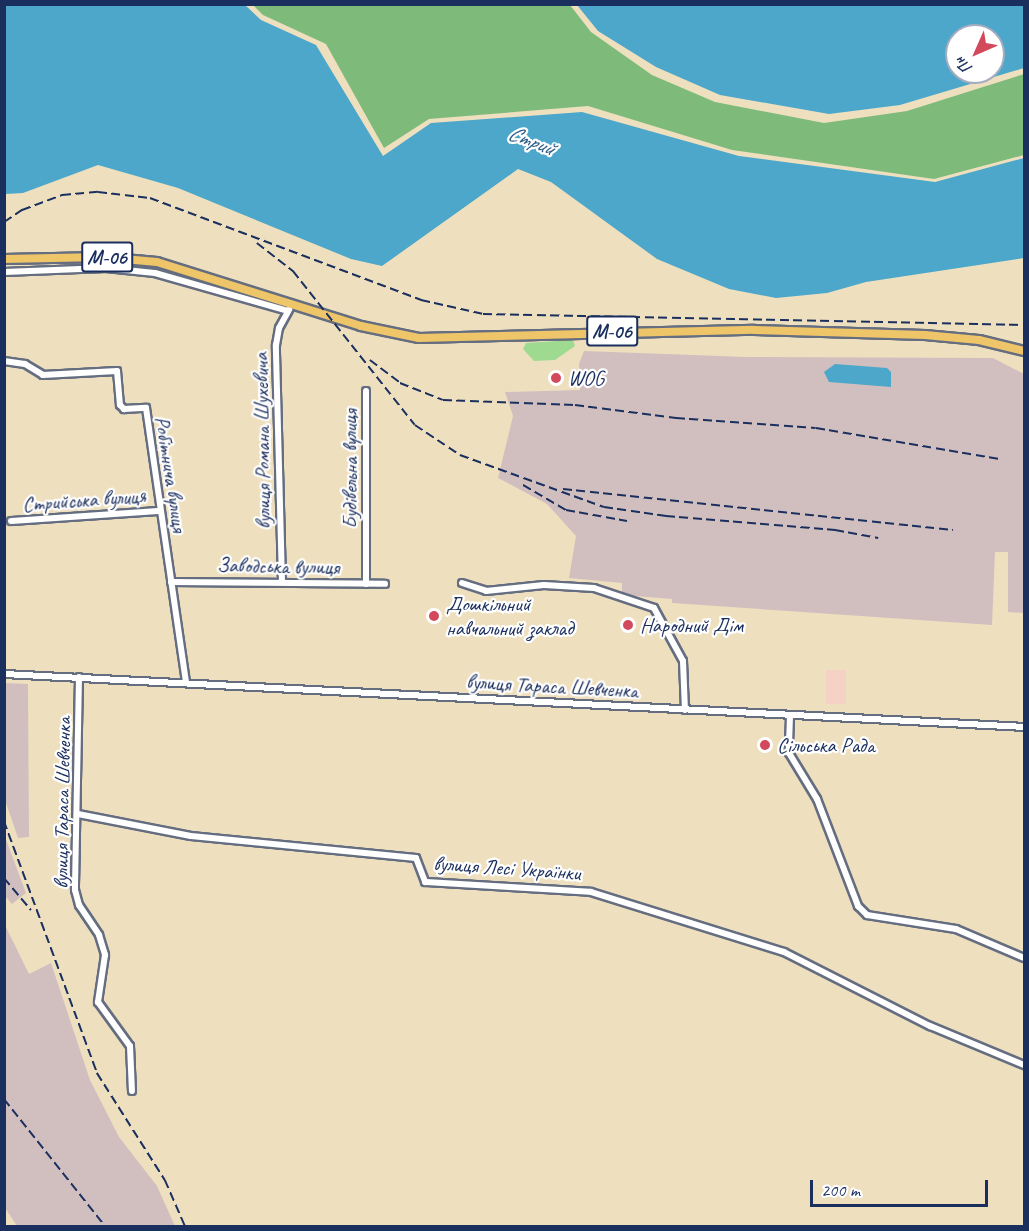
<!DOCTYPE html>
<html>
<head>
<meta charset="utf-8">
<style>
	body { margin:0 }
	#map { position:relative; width:1029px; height:1231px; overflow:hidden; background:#eee0bf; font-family:Caveat,sans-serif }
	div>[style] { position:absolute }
	.built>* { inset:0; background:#f6d1c5; transform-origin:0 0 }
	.industrial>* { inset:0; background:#d1bfbf }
	.green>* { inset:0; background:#9edb90 }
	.forest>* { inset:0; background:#7ebb7a }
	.water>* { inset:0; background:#4ca7ca }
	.roads { filter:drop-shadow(2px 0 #656d80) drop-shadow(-2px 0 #656d80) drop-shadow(0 2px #656d80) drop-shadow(0 -2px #656d80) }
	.minor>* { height:6px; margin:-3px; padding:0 3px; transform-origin:3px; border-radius:3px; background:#fff }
	.highway>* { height:8px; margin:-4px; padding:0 4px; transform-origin:4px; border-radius:4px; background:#eec569 }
	.rail>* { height:1.5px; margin-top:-0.75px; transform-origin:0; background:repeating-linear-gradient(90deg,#1b2f5e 0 9px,transparent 0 13.5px) }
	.dots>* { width:16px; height:16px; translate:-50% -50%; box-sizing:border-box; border:3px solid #fff; border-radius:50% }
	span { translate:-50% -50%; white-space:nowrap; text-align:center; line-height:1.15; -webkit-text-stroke:4.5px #fff; paint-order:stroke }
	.shield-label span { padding:2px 4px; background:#fff; border:2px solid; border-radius:4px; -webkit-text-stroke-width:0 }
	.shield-label { font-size:20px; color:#1b2f5e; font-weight:700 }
	.poi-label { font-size:21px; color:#1b2f5e }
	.left { translate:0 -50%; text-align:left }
	.street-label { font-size:21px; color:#1b2f5e }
	.water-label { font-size:22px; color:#2f5f89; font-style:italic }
	.frame { position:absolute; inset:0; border:6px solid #1b2f5e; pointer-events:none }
	.north { position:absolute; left:945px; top:24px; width:60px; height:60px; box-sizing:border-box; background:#fff; border:2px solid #a4acbf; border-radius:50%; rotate:225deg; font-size:16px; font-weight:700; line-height:24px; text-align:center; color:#1b2f5e }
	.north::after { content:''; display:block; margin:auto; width:21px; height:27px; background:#d1495b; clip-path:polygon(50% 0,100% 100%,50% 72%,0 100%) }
	.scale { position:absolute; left:810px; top:1180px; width:178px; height:27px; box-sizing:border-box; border:3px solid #1b2f5e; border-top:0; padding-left:8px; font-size:18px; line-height:21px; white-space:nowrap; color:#1b2f5e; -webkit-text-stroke:4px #fff; paint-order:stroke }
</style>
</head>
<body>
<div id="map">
	<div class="built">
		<i style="left:826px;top:670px;width:20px;height:34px"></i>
	</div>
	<div class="industrial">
		<i style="clip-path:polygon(584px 351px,747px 357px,993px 358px,1024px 374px,1024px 613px,1008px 612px,1008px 552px,995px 552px,992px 625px,672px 603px,672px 599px,622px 595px,622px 583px,569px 578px,576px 536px,547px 504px,498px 478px,513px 416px,505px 392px,580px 390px,579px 364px)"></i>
		<i style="clip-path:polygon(5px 683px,28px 684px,29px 837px,18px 838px,5px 800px)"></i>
		<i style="clip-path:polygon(4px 834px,26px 893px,12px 904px,5px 896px)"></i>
		<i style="clip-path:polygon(4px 923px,29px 974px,51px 963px,90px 1080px,119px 1137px,157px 1186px,175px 1226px,17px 1226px,5px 1208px)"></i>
	</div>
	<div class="green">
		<i style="clip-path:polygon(573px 340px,575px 346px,555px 360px,534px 361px,523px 349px,526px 343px)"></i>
	</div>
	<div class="forest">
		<i style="clip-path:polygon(253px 5px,570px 5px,591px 32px,652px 75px,715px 102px,824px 123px,907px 111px,1024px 74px,1024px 155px,934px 179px,732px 150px,588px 106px,429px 119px,384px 148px,326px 44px,263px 15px)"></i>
	</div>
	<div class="water">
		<i style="clip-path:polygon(5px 4px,245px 5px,261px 20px,316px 45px,383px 156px,431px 123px,582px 112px,739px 156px,935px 182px,1024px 158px,1024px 258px,866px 282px,827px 293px,776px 298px,729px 289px,657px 259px,551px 182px,518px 169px,382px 266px,351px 259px,178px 188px,98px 165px,23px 193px,5px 194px)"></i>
		<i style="clip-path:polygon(evenodd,577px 5px,1024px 5px,1024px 68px,900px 105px,829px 114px,720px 95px,656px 67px,598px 31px,577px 5px,957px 36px,993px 36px,993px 72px,957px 72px,957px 36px)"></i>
		<i style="clip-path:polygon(835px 364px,887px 368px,891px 372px,891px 387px,829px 382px,824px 372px)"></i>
	</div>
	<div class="roads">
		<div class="minor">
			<i style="left:4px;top:272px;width:102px;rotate:-2.2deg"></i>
			<i style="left:106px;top:268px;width:49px;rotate:5.8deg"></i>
			<i style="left:155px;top:273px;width:138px;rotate:15.9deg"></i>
			<i style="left:4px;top:361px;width:21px;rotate:8deg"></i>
			<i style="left:25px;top:364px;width:21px;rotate:31deg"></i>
			<i style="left:43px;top:375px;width:74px;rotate:-3.1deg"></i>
			<i style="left:117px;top:371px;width:34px;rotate:85deg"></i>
			<i style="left:120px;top:405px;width:6px;rotate:45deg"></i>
			<i style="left:124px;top:409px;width:22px;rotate:-3deg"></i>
			<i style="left:146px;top:408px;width:277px;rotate:81.7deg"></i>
			<i style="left:11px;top:521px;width:148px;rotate:-3.9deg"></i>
			<i style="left:171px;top:582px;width:214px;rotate:0.5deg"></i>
			<i style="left:282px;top:582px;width:237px;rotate:-91.5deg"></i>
			<i style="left:276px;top:345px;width:17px;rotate:-80deg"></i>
			<i style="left:279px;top:328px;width:21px;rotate:-61deg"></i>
			<i style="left:462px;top:583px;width:25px;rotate:18deg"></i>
			<i style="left:486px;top:591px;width:58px;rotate:-5.9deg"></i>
			<i style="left:544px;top:585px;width:50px;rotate:3.4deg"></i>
			<i style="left:594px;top:588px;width:63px;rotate:18.4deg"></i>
			<i style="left:654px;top:608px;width:60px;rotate:61.3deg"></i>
			<i style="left:683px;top:661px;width:49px;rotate:87.7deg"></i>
			<i style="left:366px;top:584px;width:193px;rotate:-90deg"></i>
			<i style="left:4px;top:674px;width:1021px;rotate:2.97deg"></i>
			<i style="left:79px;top:677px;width:213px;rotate:91.1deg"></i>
			<i style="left:75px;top:890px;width:16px;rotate:75deg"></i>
			<i style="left:79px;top:905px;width:36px;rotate:56deg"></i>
			<i style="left:99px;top:935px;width:21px;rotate:73deg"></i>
			<i style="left:105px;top:955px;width:48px;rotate:98.5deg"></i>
			<i style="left:98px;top:1002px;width:54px;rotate:54deg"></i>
			<i style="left:130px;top:1046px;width:45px;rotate:87.5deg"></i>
			<i style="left:790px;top:716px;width:37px;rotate:92deg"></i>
			<i style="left:789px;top:753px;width:54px;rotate:58.7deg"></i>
			<i style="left:817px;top:799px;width:115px;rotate:69deg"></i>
			<i style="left:858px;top:906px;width:13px;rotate:45deg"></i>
			<i style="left:867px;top:915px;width:90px;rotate:8.9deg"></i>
			<i style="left:956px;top:929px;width:74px;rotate:23.1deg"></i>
			<i style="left:78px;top:814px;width:115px;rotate:11deg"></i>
			<i style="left:191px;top:836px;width:226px;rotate:5.6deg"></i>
			<i style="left:416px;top:858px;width:26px;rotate:69deg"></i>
			<i style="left:425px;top:882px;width:166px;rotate:3.4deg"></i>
			<i style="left:591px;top:892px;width:202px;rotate:17.3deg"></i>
			<i style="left:784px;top:952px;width:164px;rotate:26.9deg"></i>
			<i style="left:930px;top:1026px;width:102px;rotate:22.5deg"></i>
		</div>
		<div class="highway">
			<i style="left:4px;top:259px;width:98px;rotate:-1.2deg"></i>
			<i style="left:102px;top:257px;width:55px;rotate:5.2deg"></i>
			<i style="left:157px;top:262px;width:214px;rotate:17.4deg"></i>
			<i style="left:361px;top:326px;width:59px;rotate:11.7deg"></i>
			<i style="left:419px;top:338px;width:335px;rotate:-1.4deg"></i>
			<i style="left:754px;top:330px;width:171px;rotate:1.7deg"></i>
			<i style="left:925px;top:335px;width:54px;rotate:5.3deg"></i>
			<i style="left:979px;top:340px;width:46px;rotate:13.7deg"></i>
		</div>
	</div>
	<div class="rail">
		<i style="left:4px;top:222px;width:22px;rotate:-34deg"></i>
		<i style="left:22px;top:210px;width:43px;rotate:-20.6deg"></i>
		<i style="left:62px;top:195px;width:36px;rotate:-5deg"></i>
		<i style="left:98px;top:192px;width:52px;rotate:6.6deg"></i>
		<i style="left:150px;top:198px;width:290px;rotate:20.6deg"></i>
		<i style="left:421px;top:300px;width:64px;rotate:12.7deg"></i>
		<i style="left:483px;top:314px;width:541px;rotate:1.16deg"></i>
		<i style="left:257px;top:243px;width:46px;rotate:37.9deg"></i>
		<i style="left:293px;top:271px;width:196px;rotate:51.6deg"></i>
		<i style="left:415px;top:425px;width:54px;rotate:33.7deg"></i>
		<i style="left:460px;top:455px;width:153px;rotate:19.9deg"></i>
		<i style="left:604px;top:507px;width:63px;rotate:8.3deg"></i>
		<i style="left:666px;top:516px;width:170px;rotate:4.7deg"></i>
		<i style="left:835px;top:530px;width:44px;rotate:10.5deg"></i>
		<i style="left:370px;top:360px;width:38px;rotate:37deg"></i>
		<i style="left:400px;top:383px;width:46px;rotate:21.6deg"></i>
		<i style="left:443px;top:400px;width:132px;rotate:2.2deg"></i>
		<i style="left:575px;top:405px;width:102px;rotate:7.3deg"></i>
		<i style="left:676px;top:418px;width:140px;rotate:4.1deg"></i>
		<i style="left:816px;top:428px;width:186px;rotate:9.6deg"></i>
		<i style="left:523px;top:485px;width:50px;rotate:30.2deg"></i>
		<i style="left:566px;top:510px;width:62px;rotate:10.2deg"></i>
		<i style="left:563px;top:489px;width:392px;rotate:6deg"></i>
		<i style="left:4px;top:821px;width:269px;rotate:69.7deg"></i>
		<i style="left:97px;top:1073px;width:127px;rotate:57.6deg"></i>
		<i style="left:165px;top:1180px;width:50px;rotate:66.5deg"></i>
		<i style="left:4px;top:878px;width:42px;rotate:49.8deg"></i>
		<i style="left:4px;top:1099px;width:162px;rotate:51.5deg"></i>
	</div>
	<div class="dots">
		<i style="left:556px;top:378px;background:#d1495b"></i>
		<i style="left:434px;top:616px;background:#d1495b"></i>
		<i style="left:628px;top:625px;background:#d1495b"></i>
		<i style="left:765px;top:745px;background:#d1495b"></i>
	</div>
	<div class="shield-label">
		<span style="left:107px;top:257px">М-06</span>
		<span style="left:612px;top:331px">М-06</span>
	</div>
	<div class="poi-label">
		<span class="left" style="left:568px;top:378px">WOG</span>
		<span class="left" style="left:446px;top:616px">Дошкільний<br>навчальний заклад</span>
		<span class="left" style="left:640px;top:625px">Народний Дім</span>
		<span class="left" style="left:777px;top:745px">Сільська Рада</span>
	</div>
	<div class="street-label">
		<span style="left:262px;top:441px;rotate:-91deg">вулиця Романа Шухевича</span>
		<span style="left:350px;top:469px;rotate:-90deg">Будівельна вулиця</span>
		<span style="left:171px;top:474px;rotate:81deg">Робітнича вулиця</span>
		<span style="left:84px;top:500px;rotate:-4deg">Стрийська вулиця</span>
		<span style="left:278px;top:566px;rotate:1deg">Заводська вулиця</span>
		<span style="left:552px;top:686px;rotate:3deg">вулиця Тараса Шевченка</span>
		<span style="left:62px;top:803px;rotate:-89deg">вулиця Тараса Шевченка</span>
		<span style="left:507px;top:868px;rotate:4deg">вулиця Лесі Українки</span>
	</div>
	<div class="water-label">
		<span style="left:531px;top:141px;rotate:21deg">Стрий</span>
	</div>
	<div class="frame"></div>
	<div class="north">Пн</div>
	<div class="scale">200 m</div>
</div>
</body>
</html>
